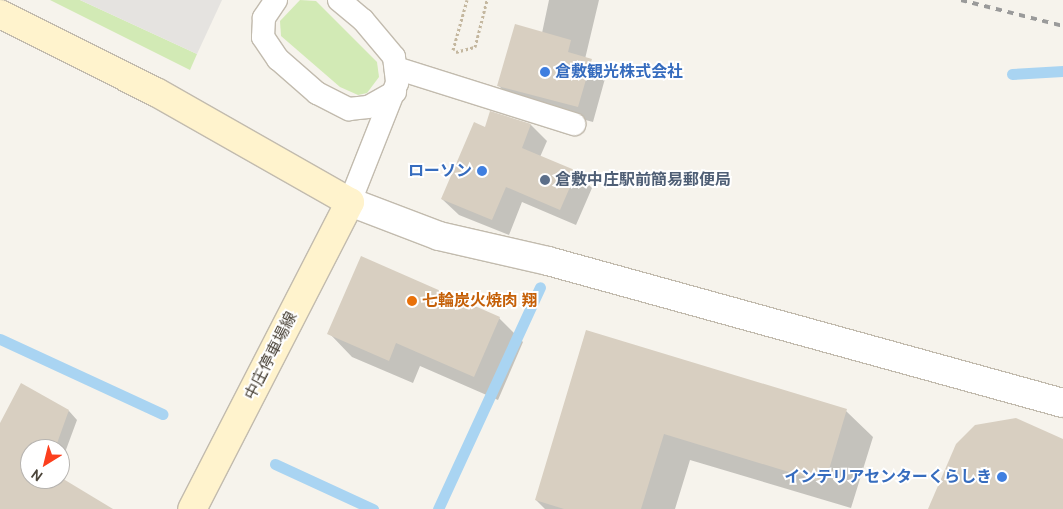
<!DOCTYPE html>
<html>
<head>
<meta charset="utf-8">
<style>
	body { margin:0 }
	#map { position:relative; width:1063px; height:509px; overflow:hidden; background:#f6f3ec; font-family:Cabin,"Noto Sans JP",sans-serif }
	div>[style] { position:absolute }
	.green>* { inset:0; background:#d2eab5 }
	.parking>* { inset:0; background:#e5e3e0 }
	.shadow>* { inset:0; background:#0003 }
	.stream>* { height:11px; margin:-5.5px; padding:0 5.5px; transform-origin:5.5px; border-radius:5.5px; background:#a9d4f2 }
	.building>* { inset:0; background:#d8cfc1 }
	.path>* { height:3px; margin-top:-1.5px; transform-origin:0; background:repeating-linear-gradient(90deg,#c4b79f 0 2.5px,transparent 0 5px) }
	.roads { filter:drop-shadow(1px 0 #c2bbae) drop-shadow(-1px 0 #c2bbae) drop-shadow(0 1px #c2bbae) drop-shadow(0 -1px #c2bbae) }
	.lane>* { height:22px; margin:-11px; padding:0 11px; transform-origin:11px; border-radius:11px; background:#fff }
	.street>* { height:28px; margin:-14px; padding:0 14px; transform-origin:14px; border-radius:14px; background:#fff }
	.secondary>* { height:28px; margin:-14px; padding:0 14px; transform-origin:14px; border-radius:14px; background:#fff3cd }
	.rail>* { height:4px; margin-top:-2px; transform-origin:0; background:repeating-linear-gradient(90deg,#9a9a9a 0 6px,transparent 0 12px) }
	.dots>* { width:14px; height:14px; translate:-50% -50%; box-sizing:border-box; border:2px solid #fff; border-radius:50% }
	span { translate:-50% -50%; white-space:nowrap; text-align:center; line-height:1.15; -webkit-text-stroke:4px #fff; paint-order:stroke }
	.shop-label { font-size:16px; color:#366cbe; font-weight:700 }
	.left { translate:0 -50%; text-align:left }
	.right { translate:-100% -50%; text-align:right }
	.service-label { font-size:16px; color:#4e5e75; font-weight:700 }
	.food-label { font-size:16px; color:#c56008; font-weight:700 }
	.street-label { font-size:16px; color:#4b4439 }
	.north { position:absolute; left:20px; top:439px; width:50px; height:50px; box-sizing:border-box; background:#fff; border:1px solid #b7b4b0; border-radius:50%; rotate:216deg; font-size:14px; font-weight:700; line-height:20px; text-align:center; color:#4b4439 }
	.north::after { content:''; display:block; margin:auto; width:18px; height:22px; background:#fc3f1d; clip-path:polygon(50% 0,100% 100%,50% 72%,0 100%) }
</style>
</head>
<body>
<div id="map">
	<div class="green">
		<i style="clip-path:polygon(50px 0,80px 0,197px 54px,190px 70px)"></i>
		<i style="clip-path:polygon(300px 0,316px 1px,377px 62px,379px 77px,367px 93px,358px 95px,340px 87px,281px 36px,280px 21px)"></i>
	</div>
	<div class="parking">
		<i style="clip-path:polygon(80px 0,222px 0,197px 54px)"></i>
	</div>
	<div class="shadow">
		<i style="clip-path:polygon(549px 0,599px 0,585px 59px,606px 75px,593px 122px,514px 101px,499px 86px,542px 33px)"></i>
		<i style="clip-path:polygon(491px 113px,531px 125px,547px 141px,540px 157px,576px 172px,592px 188px,576px 225px,522px 202px,509px 235px,459px 215px,442px 199px,486px 129px)"></i>
		<i style="clip-path:polygon(499px 318px,523px 342px,498px 400px,420px 366px,413px 383px,352px 357px,329px 333px)"></i>
		<i style="clip-path:polygon(586px 332px,846px 411px,873px 437px,851px 508px,690px 460px,675px 509px,545px 509px,536px 500px)"></i>
		<i style="clip-path:polygon(69px 411px,77px 420px,60px 466px,60px 449px,30px 449px,30px 479px,111px 509px,0 509px,0 426px)"></i>
	</div>
	<div class="stream">
		<i style="left:1012px;top:74px;width:51px;rotate:-3.4deg"></i>
		<i style="left:0;top:339px;width:179px;rotate:24.8deg"></i>
		<i style="left:275px;top:464px;width:108px;rotate:24.7deg"></i>
		<i style="left:438px;top:509px;width:244px;rotate:-65.3deg"></i>
	</div>
	<div class="building">
		<i style="clip-path:polygon(515px 24px,571px 40px,568px 52px,592px 59px,578px 107px,497px 86px)"></i>
		<i style="clip-path:polygon(490px 111px,531px 124px,522px 148px,577px 171px,560px 210px,506px 187px,492px 220px,441px 199px,474px 122px,485px 127px)"></i>
		<i style="clip-path:polygon(361px 256px,500px 317px,474px 377px,396px 343px,389px 361px,327px 334px)"></i>
		<i style="clip-path:polygon(586px 330px,847px 409px,825px 483px,664px 434px,641px 509px,564px 509px,535px 500px)"></i>
		<i style="clip-path:polygon(21px 383px,69px 410px,55px 449px,30px 449px,30px 479px,60px 477px,113px 509px,0 509px,0 423px)"></i>
		<i style="clip-path:polygon(1016px 418px,1063px 439px,1063px 509px,928px 509px,956px 444px,975px 425px)"></i>
	</div>
	<div class="path">
		<i style="left:453px;top:50px;width:52px;rotate:-74.4deg"></i>
		<i style="left:456px;top:52px;width:20px;rotate:-15deg"></i>
		<i style="left:475px;top:47px;width:49px;rotate:-75.7deg"></i>
	</div>
	<div class="roads">
		<div class="lane">
			<i style="left:276px;top:0;width:22px;rotate:124deg"></i>
			<i style="left:264px;top:18px;width:19px;rotate:93deg"></i>
			<i style="left:263px;top:37px;width:27px;rotate:56deg"></i>
			<i style="left:278px;top:59px;width:52px;rotate:41.1deg"></i>
			<i style="left:317px;top:93px;width:36px;rotate:27deg"></i>
			<i style="left:349px;top:109px;width:19px;rotate:-6deg"></i>
			<i style="left:368px;top:107px;width:31px;rotate:-29deg"></i>
			<i style="left:339px;top:0;width:31px;rotate:40deg"></i>
			<i style="left:363px;top:20px;width:48px;rotate:50deg"></i>
			<i style="left:394px;top:57px;width:26px;rotate:83deg"></i>
			<i style="left:397px;top:83px;width:128px;rotate:111.6deg"></i>
			<i style="left:396px;top:68px;width:187px;rotate:17.5deg"></i>
		</div>
		<div class="street">
			<i style="left:350px;top:202px;width:95px;rotate:20.9deg"></i>
			<i style="left:439px;top:236px;width:112px;rotate:12.9deg"></i>
			<i style="left:548px;top:261px;width:534px;rotate:15.42deg"></i>
		</div>
		<div class="secondary">
			<i style="left:0;top:14px;width:174px;rotate:26.6deg"></i>
			<i style="left:156px;top:92px;width:223px;rotate:29.6deg"></i>
			<i style="left:350px;top:202px;width:345px;rotate:117.2deg"></i>
		</div>
	</div>
	<div class="rail">
		<i style="left:961px;top:0;width:105px;rotate:14.3deg"></i>
	</div>
	<div class="dots">
		<i style="left:545px;top:72px;background:#3f7fe0"></i>
		<i style="left:482px;top:171px;background:#3f7fe0"></i>
		<i style="left:545px;top:180px;background:#5c6f8a"></i>
		<i style="left:412px;top:301px;background:#e8710a"></i>
		<i style="left:1002px;top:477px;background:#3f7fe0"></i>
	</div>
	<div class="shop-label">
		<span class="left" style="left:555px;top:72px">倉敷観光株式会社</span>
		<span class="right" style="left:472px;top:171px">ローソン</span>
		<span class="right" style="left:992px;top:477px">インテリアセンターくらしき</span>
	</div>
	<div class="service-label">
		<span class="left" style="left:555px;top:180px">倉敷中庄駅前簡易郵便局</span>
	</div>
	<div class="food-label">
		<span class="left" style="left:422px;top:301px">七輪炭火焼肉 翔</span>
	</div>
	<div class="street-label">
		<span style="left:271px;top:356px;rotate:-63deg">中庄停車場線</span>
	</div>
	<div class="north">N</div>
</div>
</body>
</html>
